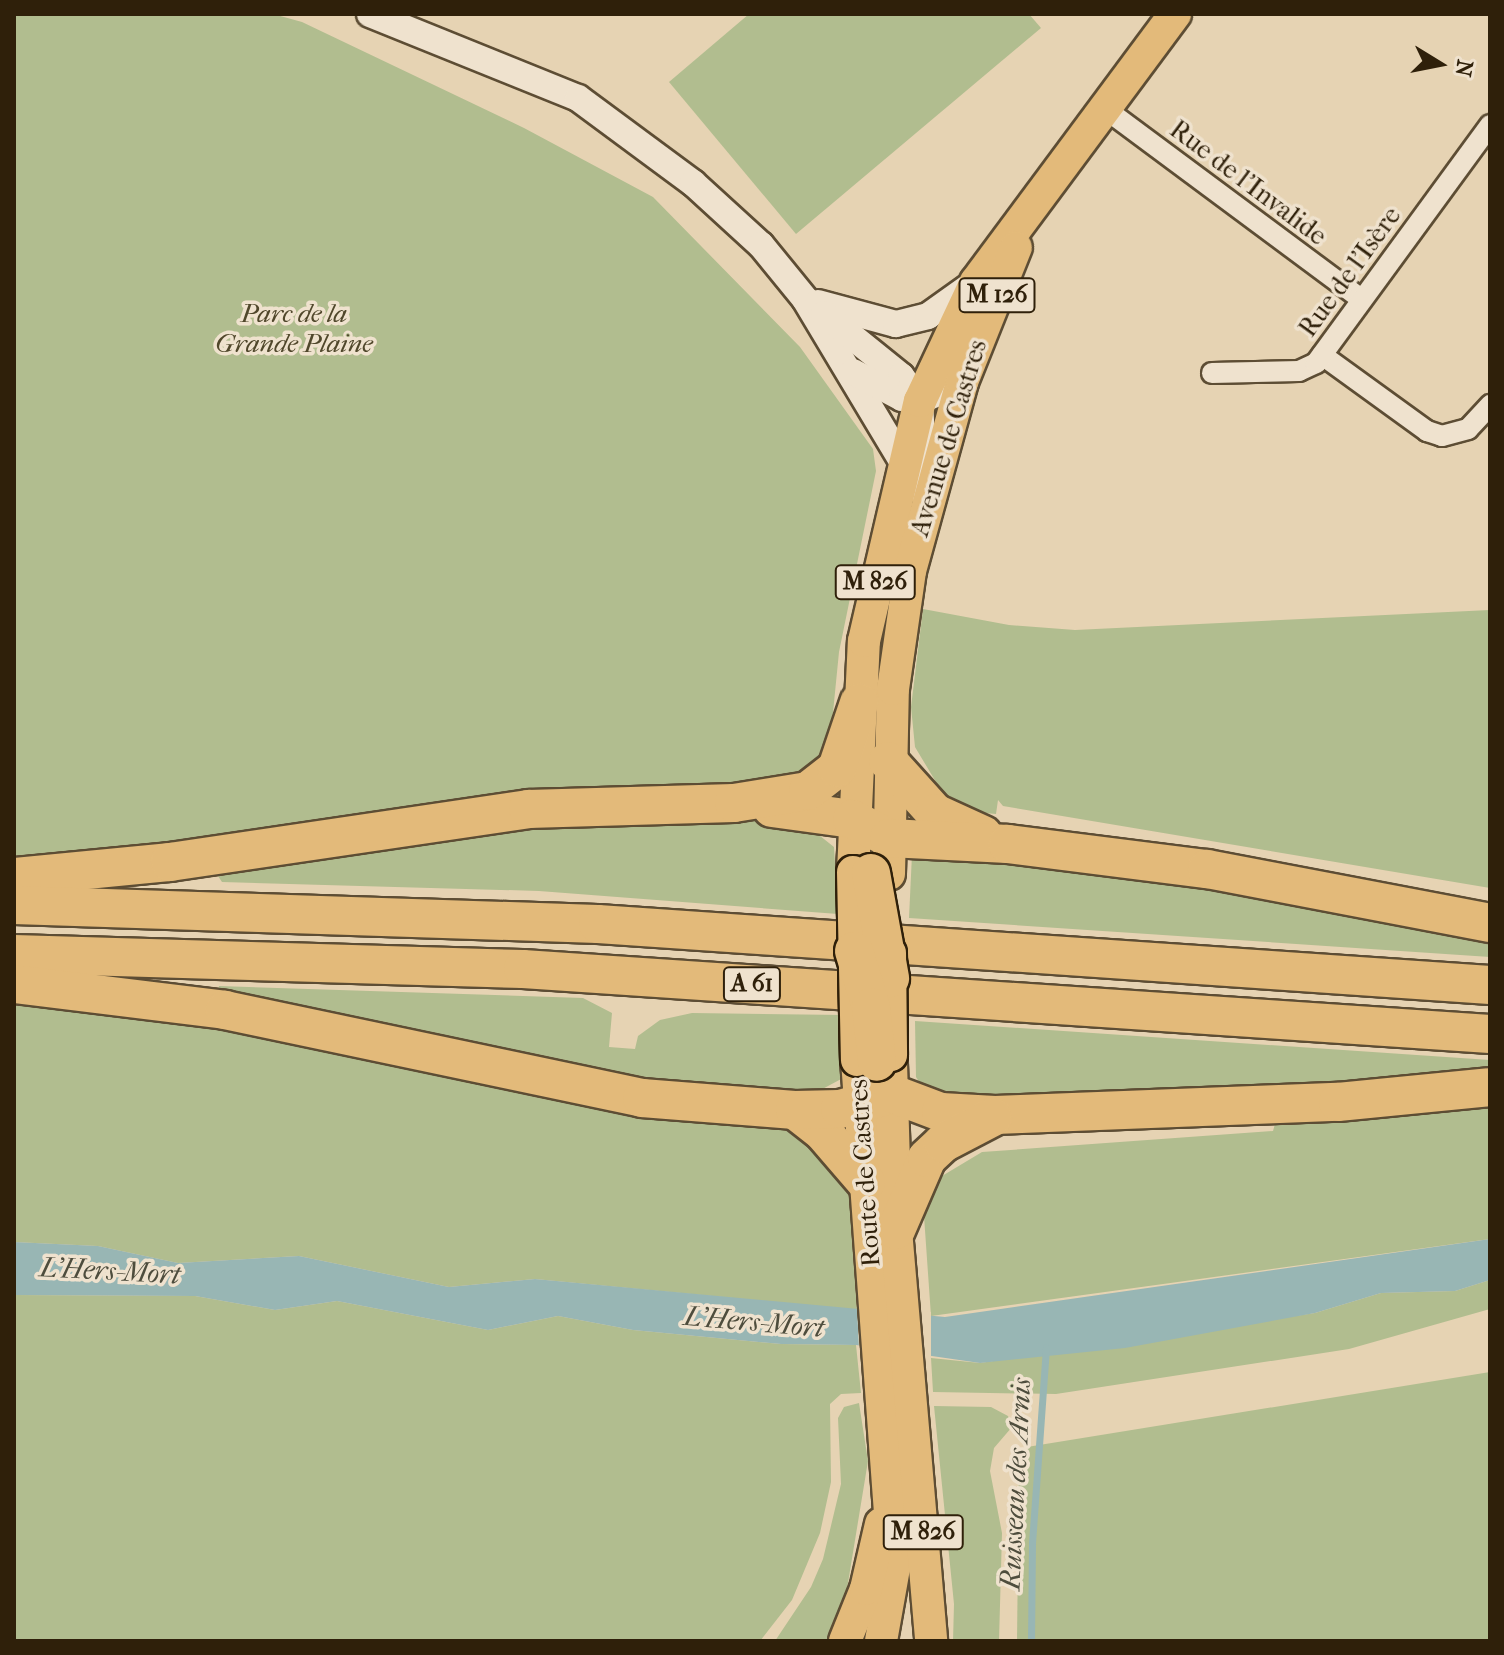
<!DOCTYPE html>
<html>
<head>
<meta charset="utf-8">
<style>
	body { margin:0 }
	#map { position:relative; width:1504px; height:1655px; overflow:hidden; background:#e6d3b3; font-family:"IM FELL French Canon",serif }
	div>[style] { position:absolute }
	.green>* { inset:0; background:#b1bd8f }
	.water>* { inset:0; background:#98b6b4 }
	.pier>* { inset:0; background:#e6d3b3 }
	.stream>* { height:7px; margin:-3.5px; padding:0 3.5px; transform-origin:3.5px; border-radius:3.5px; background:#98b6b4 }
	.roads { filter:drop-shadow(2px 0 #5d4d34) drop-shadow(-2px 0 #5d4d34) drop-shadow(0 2px #5d4d34) drop-shadow(0 -2px #5d4d34) }
	.minor>* { height:20px; margin:-10px; padding:0 10px; transform-origin:10px; border-radius:10px; background:#efe2ce }
	.tertiary>* { height:26px; margin:-13px; padding:0 13px; transform-origin:13px; border-radius:13px; background:#efe2ce }
	.primary>* { height:32px; margin:-16px; padding:0 16px; transform-origin:16px; border-radius:16px; background:#e3ba7a }
	.motorway>* { height:38px; margin:-19px; padding:0 19px; transform-origin:19px; border-radius:19px; background:#e3ba7a }
	.bridges { filter:drop-shadow(2px 0 #2f200a) drop-shadow(-2px 0 #2f200a) drop-shadow(0 2px #2f200a) drop-shadow(0 -2px #2f200a) }
	.primary-bridge>* { height:32px; margin:-16px; padding:0 16px; transform-origin:16px; border-radius:16px; background:#e3ba7a }
	.motorway-bridge>* { height:38px; margin:-19px; padding:0 19px; transform-origin:19px; border-radius:19px; background:#e3ba7a }
	span { translate:-50% -50%; white-space:nowrap; text-align:center; line-height:1.15; -webkit-text-stroke:7px #efe2ce; paint-order:stroke }
	.shield-label span { padding:2px 6px; background:#efe2ce; border:2px solid; border-radius:6px; -webkit-text-stroke-width:0 }
	.shield-label { font-size:24px; color:#2f200a; font-weight:700 }
	.street-label { font-size:26px; color:#2f200a }
	.park-label { font-size:26px; color:#50472b; font-style:italic }
	.water-label { font-size:28px; color:#4e4d3d; font-style:italic }
	.frame { position:absolute; inset:0; border:16px solid #2f200a; pointer-events:none }
	.north { position:absolute; left:1400px; top:24px; width:80px; height:80px; -webkit-text-stroke:6px #efe2ce; paint-order:stroke; rotate:100deg; font-size:22px; font-weight:700; line-height:32px; text-align:center; color:#2f200a }
	.north::after { content:''; display:block; margin:auto; width:28px; height:36px; background:#2f200a; clip-path:polygon(50% 0,100% 100%,50% 72%,0 100%) }
</style>
</head>
<body>
<div id="map">
	<div class="green">
		<i style="clip-path:polygon(14px 14px,273px 14px,302px 22px,524px 128px,653px 197px,800px 347px,873px 449px,876px 471px,839px 652px,829px 753px,800px 778px,124px 856px,14px 862px)"></i>
		<i style="clip-path:polygon(749px 14px,1029px 14px,1041px 28px,796px 234px,669px 82px)"></i>
		<i style="clip-path:polygon(923px 609px,1009px 625px,1075px 630px,1490px 610px,1490px 888px,1003px 806px,998px 800px,996px 814px,974px 812px,945px 797px,915px 747px,911px 707px)"></i>
		<i style="clip-path:polygon(648px 818px,800px 820px,834px 847px,838px 914px,539px 891px,222px 882px,218px 876px,219px 868px,416px 835px)"></i>
		<i style="clip-path:polygon(912px 854px,1043px 861px,1490px 933px,1490px 957px,909px 918px)"></i>
		<i style="clip-path:polygon(219px 986px,583px 998px,612px 1013px,609px 1047px,635px 1049px,638px 1036px,660px 1020px,692px 1013px,844px 1015px,843px 1078px,815px 1093px,608px 1074px,218px 991px)"></i>
		<i style="clip-path:polygon(14px 1000px,237px 1027px,811px 1134px,840px 1166px,849px 1194px,857px 1310px,535px 1279px,449px 1287px,299px 1256px,178px 1263px,98px 1246px,14px 1242px)"></i>
		<i style="clip-path:polygon(915px 1021px,1490px 1060px,1490px 1073px,1391px 1082px,957px 1100px,921px 1085px,916px 1077px)"></i>
		<i style="clip-path:polygon(1490px 1101px,1490px 1239px,931px 1316px,924px 1216px,937px 1179px,982px 1152px,1273px 1131px,1275px 1124px)"></i>
		<i style="clip-path:polygon(1490px 1280px,1490px 1309px,1349px 1349px,1056px 1394px,933px 1392px,931px 1358px,980px 1363px,1315px 1313px,1381px 1293px,1455px 1291px)"></i>
		<i style="clip-path:polygon(14px 1295px,195px 1296px,275px 1310px,337px 1301px,488px 1330px,558px 1316px,633px 1330px,781px 1344px,856px 1345px,861px 1393px,841px 1394px,830px 1404px,831px 1482px,820px 1533px,792px 1600px,760px 1641px,14px 1641px)"></i>
		<i style="clip-path:polygon(1490px 1372px,1490px 1641px,1017px 1641px,1019px 1465px,1027px 1447px)"></i>
		<i style="clip-path:polygon(859px 1403px,868px 1461px,847px 1589px,852px 1595px,832px 1641px,775px 1641px,811px 1587px,823px 1559px,841px 1484px,838px 1418px,844px 1407px)"></i>
		<i style="clip-path:polygon(934px 1406px,991px 1407px,1008px 1416px,1012px 1427px,994px 1448px,990px 1471px,1002px 1533px,999px 1641px,953px 1641px,954px 1604px)"></i>
	</div>
	<div class="water">
		<i style="clip-path:polygon(1490px 1239px,1490px 1280px,1455px 1291px,1381px 1293px,1315px 1313px,1125px 1348px,980px 1363px,856px 1345px,781px 1344px,633px 1330px,558px 1316px,488px 1330px,337px 1301px,275px 1310px,195px 1296px,14px 1295px,14px 1242px,98px 1246px,178px 1263px,299px 1256px,449px 1287px,535px 1279px,945px 1317px)"></i>
	</div>
	<div class="pier">
		<i style="clip-path:polygon(857px 1306px,931px 1312px,931px 1362px,859px 1350px)"></i>
	</div>
	<div class="stream">
		<i style="left:1031px;top:1641px;width:98px;rotate:-89.4deg"></i>
		<i style="left:1032px;top:1543px;width:196px;rotate:-85.9deg"></i>
	</div>
	<div class="roads">
		<div class="minor">
			<i style="left:1104px;top:108px;width:320px;rotate:36.6deg"></i>
			<i style="left:1322px;top:355px;width:130px;rotate:35.9deg"></i>
			<i style="left:1427px;top:431px;width:16px;rotate:18deg"></i>
			<i style="left:1442px;top:436px;width:27px;rotate:-15deg"></i>
			<i style="left:1468px;top:429px;width:33px;rotate:-47deg"></i>
			<i style="left:1212px;top:373px;width:87px;rotate:-1.3deg"></i>
			<i style="left:1299px;top:371px;width:19px;rotate:-25deg"></i>
			<i style="left:1316px;top:363px;width:295px;rotate:-53.8deg"></i>
		</div>
		<div class="tertiary">
			<i style="left:370px;top:14px;width:224px;rotate:22deg"></i>
			<i style="left:578px;top:98px;width:143px;rotate:36.5deg"></i>
			<i style="left:693px;top:183px;width:92px;rotate:42.4deg"></i>
			<i style="left:761px;top:245px;width:70px;rotate:50.8deg"></i>
			<i style="left:805px;top:299px;width:191px;rotate:59.1deg"></i>
			<i style="left:818px;top:303px;width:81px;rotate:15.1deg"></i>
			<i style="left:896px;top:324px;width:33px;rotate:-14deg"></i>
			<i style="left:928px;top:316px;width:55px;rotate:-35.4deg"></i>
			<i style="left:824px;top:314px;width:99px;rotate:38.8deg"></i>
			<i style="left:901px;top:376px;width:31px;rotate:53deg"></i>
			<i style="left:920px;top:401px;width:94px;rotate:87deg"></i>
			<i style="left:853px;top:372px;width:55px;rotate:28deg"></i>
			<i style="left:902px;top:398px;width:18px;rotate:9deg"></i>
			<i style="left:920px;top:401px;width:46px;rotate:-24.3deg"></i>
		</div>
		<div class="primary">
			<i style="left:853px;top:872px;width:231px;rotate:-87.3deg"></i>
			<i style="left:864px;top:641px;width:246px;rotate:-76.9deg"></i>
			<i style="left:920px;top:401px;width:132px;rotate:-64.8deg"></i>
			<i style="left:976px;top:282px;width:334px;rotate:-53.4deg"></i>
			<i style="left:889px;top:874px;width:185px;rotate:-88.8deg"></i>
			<i style="left:893px;top:689px;width:119px;rotate:-81.8deg"></i>
			<i style="left:910px;top:571px;width:196px;rotate:-74.6deg"></i>
			<i style="left:962px;top:382px;width:145px;rotate:-68.2deg"></i>
			<i style="left:857px;top:1060px;width:509px;rotate:85.83deg"></i>
			<i style="left:894px;top:1568px;width:74px;rotate:100.1deg"></i>
			<i style="left:891px;top:1063px;width:167px;rotate:88.3deg"></i>
			<i style="left:896px;top:1230px;width:412px;rotate:85.1deg"></i>
			<i style="left:845px;top:1641px;width:56px;rotate:-68deg"></i>
			<i style="left:866px;top:1589px;width:67px;rotate:-77deg"></i>
		</div>
		<div class="motorway">
			<i style="left:888px;top:761px;width:70px;rotate:47.9deg"></i>
			<i style="left:935px;top:813px;width:53px;rotate:24.6deg"></i>
			<i style="left:772px;top:808px;width:81px;rotate:7.8deg"></i>
			<i style="left:852px;top:819px;width:42px;rotate:27.2deg"></i>
			<i style="left:889px;top:838px;width:119px;rotate:2.9deg"></i>
			<i style="left:1008px;top:844px;width:201px;rotate:7.2deg"></i>
			<i style="left:1207px;top:869px;width:288px;rotate:10.8deg"></i>
			<i style="left:14px;top:877px;width:157px;rotate:-5.5deg"></i>
			<i style="left:170px;top:862px;width:362px;rotate:-8.4deg"></i>
			<i style="left:528px;top:809px;width:206px;rotate:-1.7deg"></i>
			<i style="left:734px;top:803px;width:75px;rotate:-9.2deg"></i>
			<i style="left:808px;top:791px;width:37px;rotate:-38deg"></i>
			<i style="left:837px;top:768px;width:69px;rotate:-71.3deg"></i>
			<i style="left:14px;top:905px;width:584px;rotate:1.86deg"></i>
			<i style="left:598px;top:924px;width:894px;rotate:3.91deg"></i>
			<i style="left:14px;top:954px;width:509px;rotate:1.69deg"></i>
			<i style="left:523px;top:969px;width:969px;rotate:3.85deg"></i>
			<i style="left:14px;top:984px;width:213px;rotate:7deg"></i>
			<i style="left:225px;top:1010px;width:426px;rotate:11.9deg"></i>
			<i style="left:642px;top:1098px;width:153px;rotate:4.5deg"></i>
			<i style="left:795px;top:1110px;width:36px;rotate:38deg"></i>
			<i style="left:823px;top:1132px;width:66px;rotate:49.3deg"></i>
			<i style="left:795px;top:1110px;width:45px;rotate:-1.3deg"></i>
			<i style="left:840px;top:1109px;width:55px;rotate:-15.8deg"></i>
			<i style="left:893px;top:1094px;width:51px;rotate:20.6deg"></i>
			<i style="left:941px;top:1112px;width:54px;rotate:3.2deg"></i>
			<i style="left:995px;top:1115px;width:343px;rotate:-2.2deg"></i>
			<i style="left:1338px;top:1102px;width:153px;rotate:-5.6deg"></i>
			<i style="left:896px;top:1230px;width:78px;rotate:-66.7deg"></i>
			<i style="left:927px;top:1158px;width:22px;rotate:-43deg"></i>
			<i style="left:943px;top:1143px;width:56px;rotate:-27.5deg"></i>
		</div>
	</div>
	<div class="bridges">
		<div class="primary-bridge">
			<i style="left:853px;top:872px;width:188px;rotate:88.8deg"></i>
			<i style="left:890px;top:953px;width:102px;rotate:89.4deg"></i>
		</div>
		<div class="motorway-bridge">
			<i style="left:871px;top:873px;width:107px;rotate:79.7deg"></i>
			<i style="left:854px;top:951px;width:59px;rotate:73.1deg"></i>
			<i style="left:871px;top:1007px;width:55px;rotate:83.8deg"></i>
		</div>
	</div>
	<div class="shield-label">
		<span style="left:997px;top:295px">M 126</span>
		<span style="left:875px;top:582px">M 826</span>
		<span style="left:752px;top:984px">A 61</span>
		<span style="left:923px;top:1532px">M 826</span>
	</div>
	<div class="street-label">
		<span style="left:1248px;top:183px;rotate:37deg">Rue de l'Invalide</span>
		<span style="left:1350px;top:272px;rotate:-54deg">Rue de l'Isère</span>
		<span style="left:949px;top:438px;rotate:-73deg">Avenue de Castres</span>
		<span style="left:865px;top:1173px;rotate:-94deg">Route de Castres</span>
	</div>
	<div class="park-label">
		<span style="left:294px;top:329px">Parc de la<br>Grande Plaine</span>
	</div>
	<div class="water-label">
		<span style="left:110px;top:1271px;rotate:3deg">L'Hers-Mort</span>
		<span style="left:754px;top:1322px;rotate:5deg">L'Hers-Mort</span>
		<span style="left:1016px;top:1484px;rotate:-87deg">Ruisseau des Arnis</span>
	</div>
	<div class="frame"></div>
	<div class="north">N</div>
</div>
</body>
</html>
